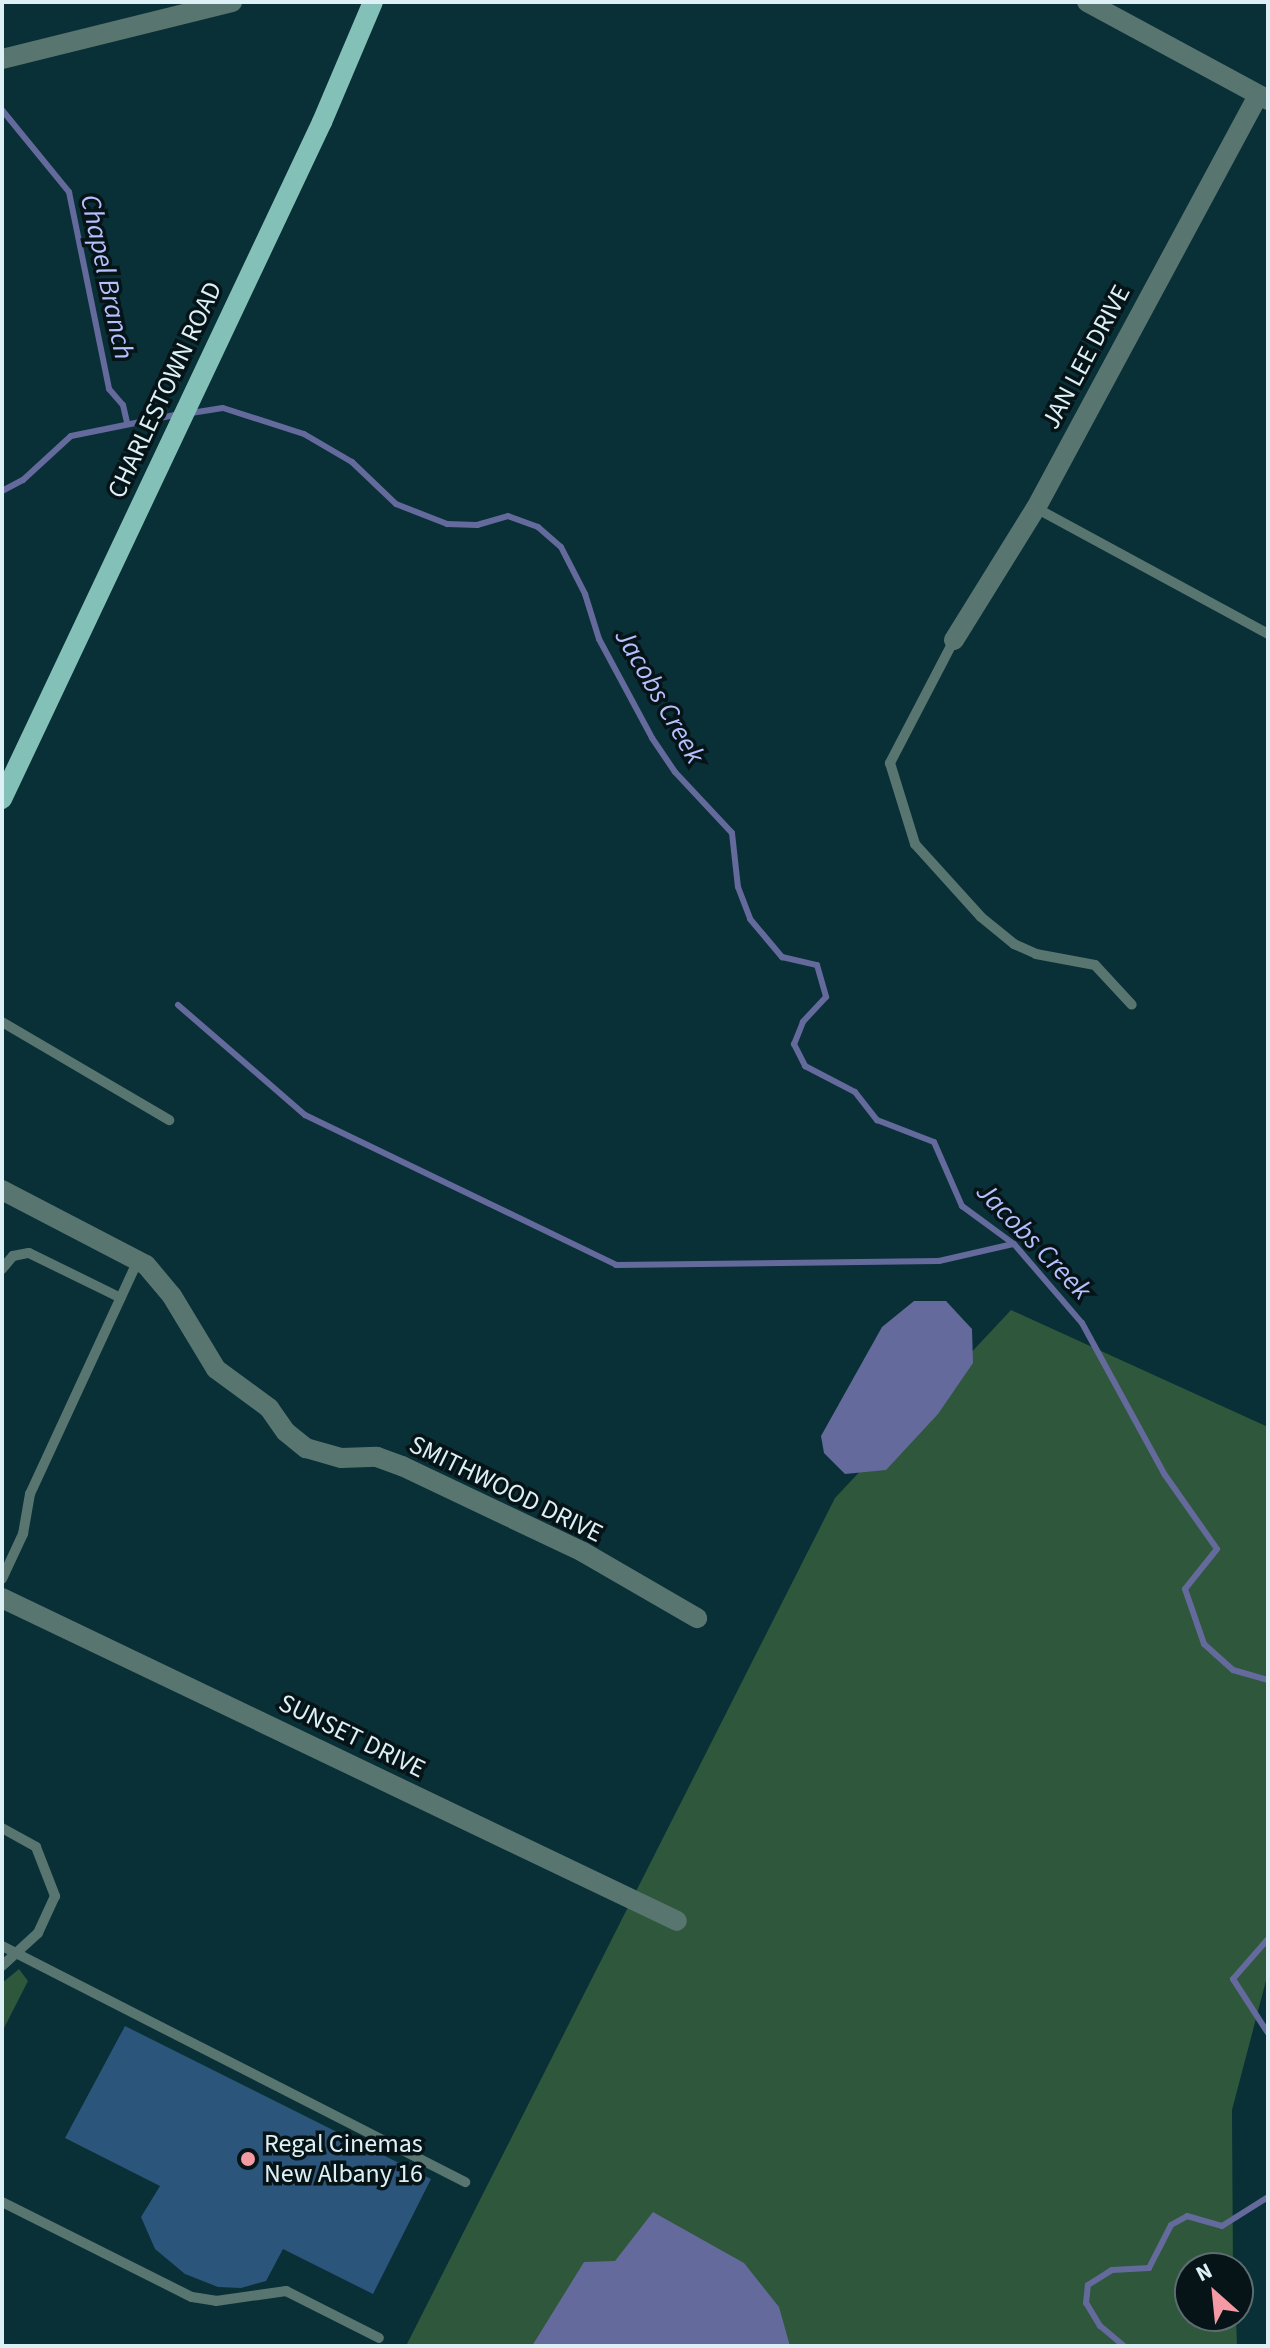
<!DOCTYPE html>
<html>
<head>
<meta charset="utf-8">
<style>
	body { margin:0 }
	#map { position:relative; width:1270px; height:2348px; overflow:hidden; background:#092f37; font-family:"Source Sans 3",sans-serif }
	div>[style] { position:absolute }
	.green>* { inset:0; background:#2e573b }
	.water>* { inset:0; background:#646a9b }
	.stream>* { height:6px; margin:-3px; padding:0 3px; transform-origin:3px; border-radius:3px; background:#646a9b }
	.building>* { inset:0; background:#2b557a }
	.service>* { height:10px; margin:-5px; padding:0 5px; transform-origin:5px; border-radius:5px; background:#587570 }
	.minor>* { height:20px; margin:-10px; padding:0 10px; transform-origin:10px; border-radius:10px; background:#587570 }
	.primary>* { height:20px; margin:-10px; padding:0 10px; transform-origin:10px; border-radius:10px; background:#83c0b7 }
	.dots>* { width:22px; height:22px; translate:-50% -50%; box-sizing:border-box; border:4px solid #061418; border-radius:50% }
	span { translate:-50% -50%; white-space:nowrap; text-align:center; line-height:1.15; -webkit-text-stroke:7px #061418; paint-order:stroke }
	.street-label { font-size:26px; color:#ddf0f5 }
	.poi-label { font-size:26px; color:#ddf0f5 }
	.left { translate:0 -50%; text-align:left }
	.water-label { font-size:28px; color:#b7bffc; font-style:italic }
	.frame { position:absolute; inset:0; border:4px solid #ddf0f5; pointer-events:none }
	.north { position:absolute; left:1174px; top:2252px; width:80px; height:80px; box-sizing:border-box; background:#061418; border:2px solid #5c6c70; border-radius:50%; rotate:333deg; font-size:22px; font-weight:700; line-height:32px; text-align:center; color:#ddf0f5 }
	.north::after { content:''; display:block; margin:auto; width:28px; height:36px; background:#f49aa4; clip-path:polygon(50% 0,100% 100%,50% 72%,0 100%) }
</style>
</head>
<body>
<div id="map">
	<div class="green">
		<i style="clip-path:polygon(1011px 1310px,1268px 1427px,1268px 1973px,1232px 2110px,1233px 2268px,1190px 2268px,1190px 2316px,1236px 2316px,1237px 2346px,406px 2346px,835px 1498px)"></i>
		<i style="clip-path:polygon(19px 1969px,28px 1981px,2px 2032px,2px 1983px)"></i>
	</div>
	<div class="water">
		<i style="clip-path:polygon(914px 1301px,946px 1301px,972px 1329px,973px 1363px,938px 1414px,886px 1470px,845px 1474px,824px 1453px,821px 1436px,882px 1327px)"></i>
		<i style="clip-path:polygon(653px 2212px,744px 2263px,779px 2307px,790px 2346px,532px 2346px,584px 2262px,615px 2261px)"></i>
	</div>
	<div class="stream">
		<i style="left:2px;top:110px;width:106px;rotate:50.7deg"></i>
		<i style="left:69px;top:192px;width:201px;rotate:78.5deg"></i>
		<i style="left:109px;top:389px;width:21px;rotate:49deg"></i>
		<i style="left:123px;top:405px;width:18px;rotate:77deg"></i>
		<i style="left:191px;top:413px;width:32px;rotate:-9deg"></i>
		<i style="left:223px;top:408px;width:85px;rotate:17.8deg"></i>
		<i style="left:304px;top:434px;width:56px;rotate:30.3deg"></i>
		<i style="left:352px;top:462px;width:61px;rotate:43.7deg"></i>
		<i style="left:396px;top:504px;width:55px;rotate:21.4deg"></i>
		<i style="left:447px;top:524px;width:30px;rotate:2deg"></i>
		<i style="left:477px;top:525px;width:32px;rotate:-16deg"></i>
		<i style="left:508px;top:516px;width:32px;rotate:20deg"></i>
		<i style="left:538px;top:527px;width:30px;rotate:41deg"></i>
		<i style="left:561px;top:547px;width:53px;rotate:62.9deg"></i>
		<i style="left:585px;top:594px;width:47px;rotate:72.7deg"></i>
		<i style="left:599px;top:639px;width:112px;rotate:61.8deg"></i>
		<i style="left:652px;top:738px;width:41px;rotate:55.9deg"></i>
		<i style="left:675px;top:772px;width:83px;rotate:46.9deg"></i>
		<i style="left:732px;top:833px;width:54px;rotate:83.7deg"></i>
		<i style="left:738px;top:887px;width:34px;rotate:69deg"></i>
		<i style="left:750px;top:919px;width:50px;rotate:49.9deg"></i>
		<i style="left:782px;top:957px;width:36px;rotate:13deg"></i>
		<i style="left:817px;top:965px;width:33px;rotate:74deg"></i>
		<i style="left:826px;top:997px;width:34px;rotate:133deg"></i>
		<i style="left:803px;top:1022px;width:24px;rotate:112deg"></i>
		<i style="left:794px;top:1044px;width:25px;rotate:63deg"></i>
		<i style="left:805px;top:1066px;width:56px;rotate:27.5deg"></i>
		<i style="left:855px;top:1092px;width:36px;rotate:52deg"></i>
		<i style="left:877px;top:1120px;width:61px;rotate:21.1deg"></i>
		<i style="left:934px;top:1142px;width:70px;rotate:66.4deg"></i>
		<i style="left:962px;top:1206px;width:64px;rotate:36.2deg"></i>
		<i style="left:1014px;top:1244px;width:104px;rotate:49.3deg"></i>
		<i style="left:1082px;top:1323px;width:173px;rotate:61.4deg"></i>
		<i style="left:1165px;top:1475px;width:90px;rotate:54.9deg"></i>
		<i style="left:1217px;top:1549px;width:51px;rotate:128.7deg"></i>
		<i style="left:1185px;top:1589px;width:58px;rotate:70.9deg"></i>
		<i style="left:1204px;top:1644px;width:39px;rotate:42deg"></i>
		<i style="left:1233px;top:1670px;width:36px;rotate:16deg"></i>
		<i style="left:2px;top:491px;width:24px;rotate:-28deg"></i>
		<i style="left:23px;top:480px;width:65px;rotate:-42.5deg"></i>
		<i style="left:71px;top:436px;width:111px;rotate:-11.4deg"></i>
		<i style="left:178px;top:1005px;width:168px;rotate:40.9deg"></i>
		<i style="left:305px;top:1115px;width:345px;rotate:25.7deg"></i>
		<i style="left:616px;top:1265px;width:323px;rotate:-0.7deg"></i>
		<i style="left:939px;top:1261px;width:76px;rotate:-12.9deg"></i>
		<i style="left:1268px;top:1939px;width:53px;rotate:131.2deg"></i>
		<i style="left:1233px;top:1979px;width:64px;rotate:57.1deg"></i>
		<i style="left:1124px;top:2346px;width:31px;rotate:-140deg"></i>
		<i style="left:1100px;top:2326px;width:27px;rotate:-121deg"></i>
		<i style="left:1086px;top:2303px;width:18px;rotate:-84deg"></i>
		<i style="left:1088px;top:2285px;width:28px;rotate:-32deg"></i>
		<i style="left:1112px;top:2270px;width:37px;rotate:-3deg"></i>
		<i style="left:1149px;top:2268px;width:48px;rotate:-62.9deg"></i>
		<i style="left:1171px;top:2225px;width:18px;rotate:-29deg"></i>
		<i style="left:1187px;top:2216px;width:36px;rotate:16deg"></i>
		<i style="left:1222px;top:2226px;width:54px;rotate:-32.2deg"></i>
	</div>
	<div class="building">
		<i style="clip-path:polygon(125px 2026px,431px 2179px,373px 2294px,283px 2249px,266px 2281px,241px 2288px,218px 2287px,185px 2274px,155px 2249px,141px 2217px,160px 2186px,65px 2138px)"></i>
	</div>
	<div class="service">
		<i style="left:1036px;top:508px;width:264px;rotate:28.5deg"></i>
		<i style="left:954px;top:640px;width:139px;rotate:117.5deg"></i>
		<i style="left:890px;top:763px;width:85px;rotate:72.8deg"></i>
		<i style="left:915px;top:844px;width:98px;rotate:47.9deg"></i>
		<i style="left:981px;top:917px;width:43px;rotate:39.3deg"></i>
		<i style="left:1014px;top:944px;width:24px;rotate:24deg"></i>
		<i style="left:1036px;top:954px;width:60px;rotate:10.6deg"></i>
		<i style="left:1095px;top:965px;width:54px;rotate:47.2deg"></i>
		<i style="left:2px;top:1022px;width:194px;rotate:30.4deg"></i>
		<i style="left:2px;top:1269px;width:17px;rotate:-50deg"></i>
		<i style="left:13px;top:1256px;width:16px;rotate:-11deg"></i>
		<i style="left:29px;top:1253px;width:102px;rotate:26.1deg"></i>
		<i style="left:2px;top:1579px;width:50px;rotate:-65deg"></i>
		<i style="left:23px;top:1534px;width:41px;rotate:-80.1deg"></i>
		<i style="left:30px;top:1494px;width:258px;rotate:-65.2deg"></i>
		<i style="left:2px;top:1828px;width:39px;rotate:29deg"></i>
		<i style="left:36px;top:1847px;width:53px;rotate:68.8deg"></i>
		<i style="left:55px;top:1896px;width:41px;rotate:114.7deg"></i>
		<i style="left:38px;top:1933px;width:49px;rotate:137.5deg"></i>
		<i style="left:2px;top:1946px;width:520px;rotate:27.01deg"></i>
		<i style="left:2px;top:2202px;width:212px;rotate:26.6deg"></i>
		<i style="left:192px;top:2297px;width:24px;rotate:9deg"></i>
		<i style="left:216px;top:2301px;width:71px;rotate:-8.1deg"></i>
		<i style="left:286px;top:2291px;width:104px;rotate:26.8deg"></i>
	</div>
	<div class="minor">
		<i style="left:1087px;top:2px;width:206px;rotate:28.4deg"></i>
		<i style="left:2px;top:59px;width:237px;rotate:-13.9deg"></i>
		<i style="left:954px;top:640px;width:155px;rotate:-58.2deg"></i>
		<i style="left:1036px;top:508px;width:469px;rotate:-61.7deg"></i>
		<i style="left:2px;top:1190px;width:162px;rotate:27.5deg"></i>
		<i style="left:146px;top:1265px;width:40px;rotate:50deg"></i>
		<i style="left:172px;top:1296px;width:85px;rotate:58.9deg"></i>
		<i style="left:216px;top:1369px;width:66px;rotate:36.3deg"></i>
		<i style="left:269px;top:1408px;width:29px;rotate:55deg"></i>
		<i style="left:286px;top:1432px;width:26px;rotate:39deg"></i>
		<i style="left:306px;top:1448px;width:36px;rotate:16deg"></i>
		<i style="left:341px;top:1458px;width:36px;rotate:-2deg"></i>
		<i style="left:377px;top:1457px;width:27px;rotate:20deg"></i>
		<i style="left:402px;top:1466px;width:200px;rotate:25.4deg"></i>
		<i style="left:583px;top:1552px;width:132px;rotate:30.1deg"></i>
		<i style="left:2px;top:1598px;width:748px;rotate:25.57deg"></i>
	</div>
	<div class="primary">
		<i style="left:2px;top:799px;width:749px;rotate:-64.7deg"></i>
		<i style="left:322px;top:122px;width:130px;rotate:-67deg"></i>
	</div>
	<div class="dots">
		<i style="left:248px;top:2159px;background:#f49aa4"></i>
	</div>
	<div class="street-label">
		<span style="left:1086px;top:357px;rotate:-62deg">JAN LEE DRIVE</span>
		<span style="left:165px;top:390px;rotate:-65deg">CHARLESTOWN ROAD</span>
		<span style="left:506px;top:1489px;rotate:26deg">SMITHWOOD DRIVE</span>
		<span style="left:352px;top:1736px;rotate:26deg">SUNSET DRIVE</span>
	</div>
	<div class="poi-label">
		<span class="left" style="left:264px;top:2159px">Regal Cinemas<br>New Albany 16</span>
	</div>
	<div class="water-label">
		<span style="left:107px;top:277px;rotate:78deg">Chapel Branch</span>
		<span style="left:660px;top:696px;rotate:60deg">Jacobs Creek</span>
		<span style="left:1034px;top:1241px;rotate:46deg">Jacobs Creek</span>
	</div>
	<div class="frame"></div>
	<div class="north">N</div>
</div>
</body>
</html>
